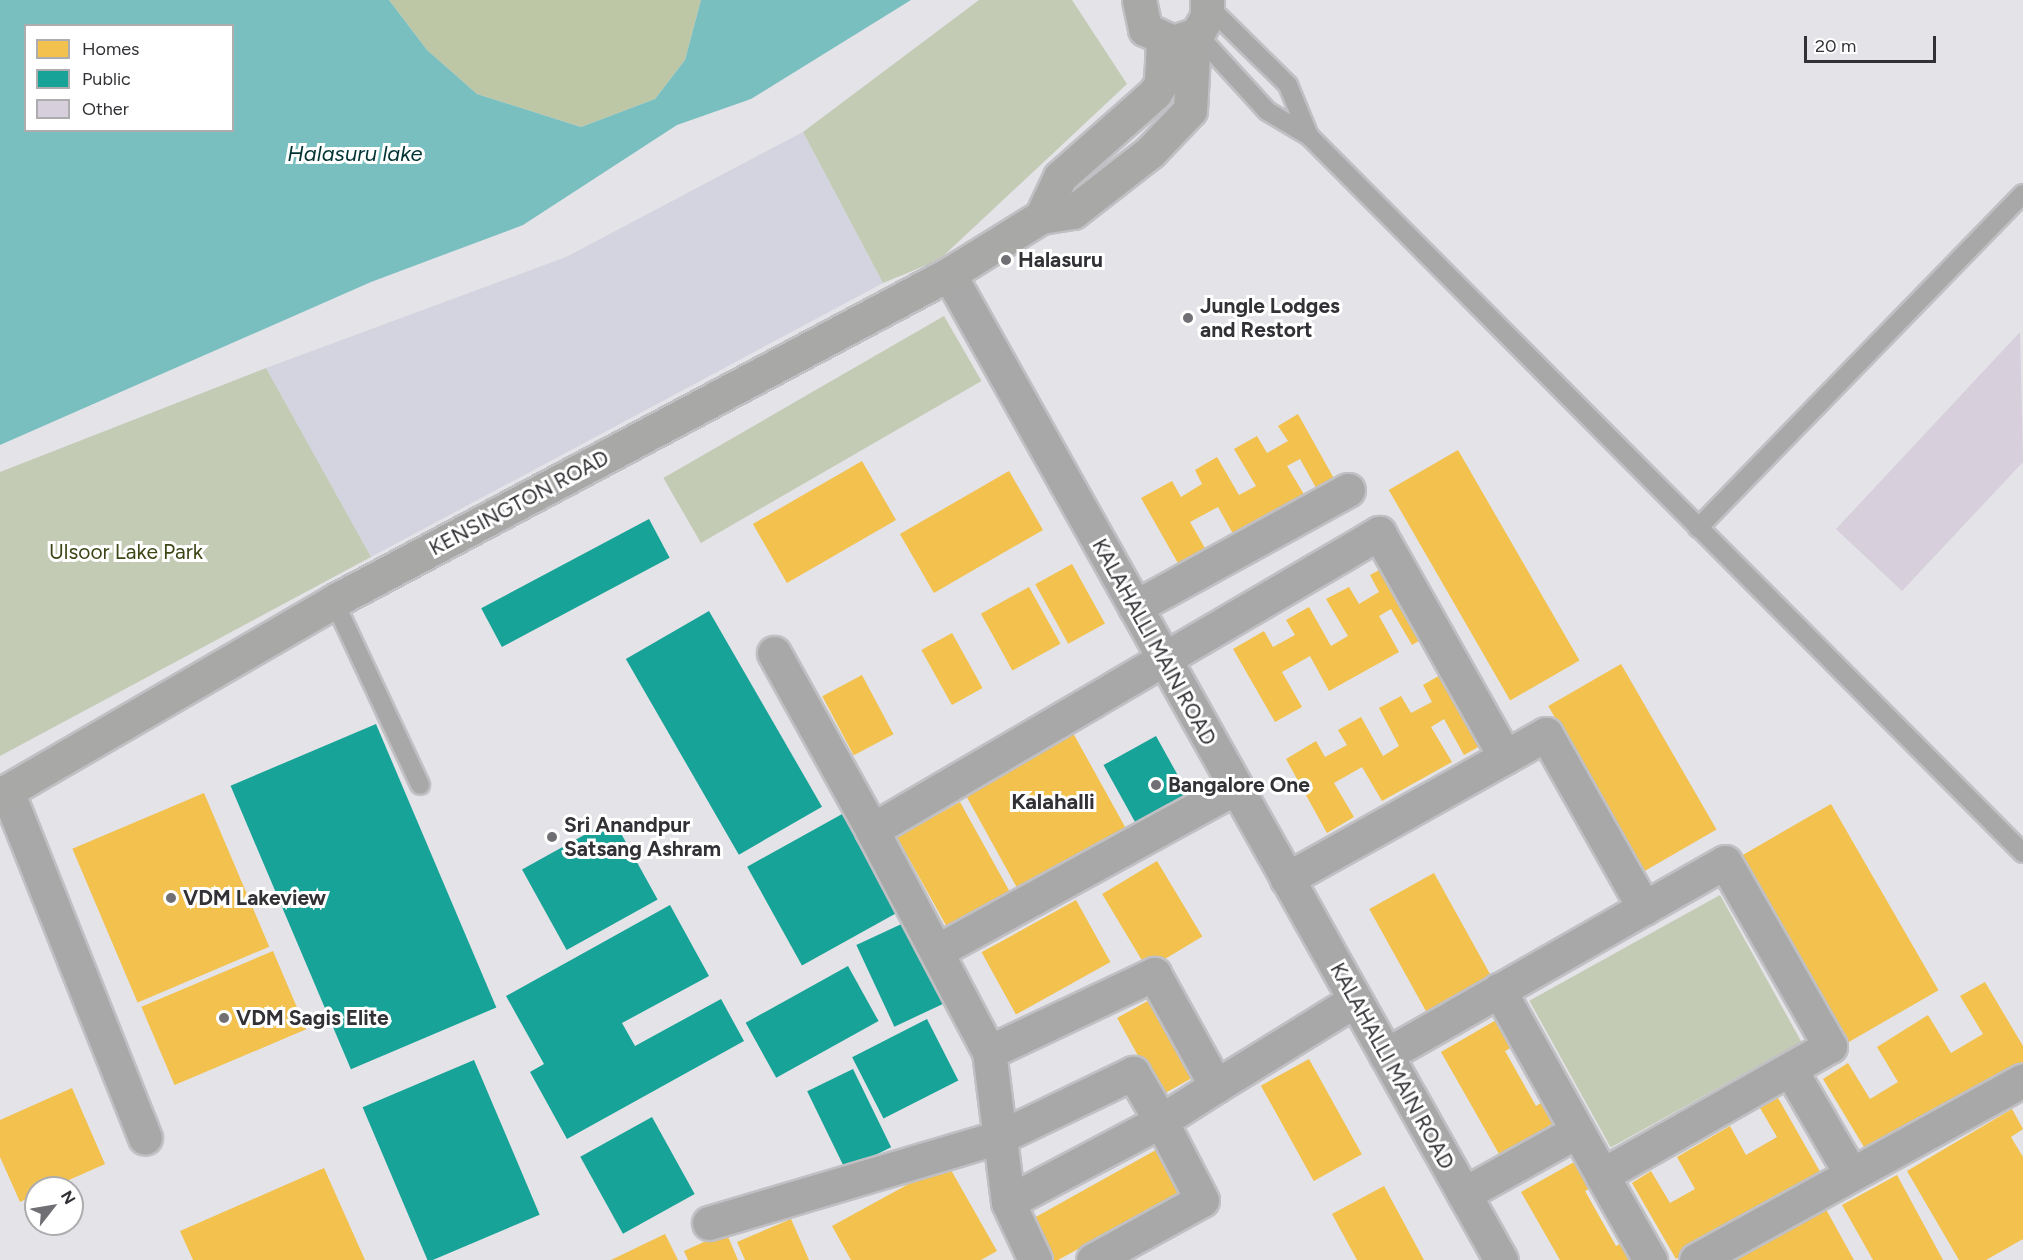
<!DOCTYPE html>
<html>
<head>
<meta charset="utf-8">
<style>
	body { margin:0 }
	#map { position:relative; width:2023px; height:1260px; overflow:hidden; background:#e3e3e8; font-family:Figtree,sans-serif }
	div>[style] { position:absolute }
	.built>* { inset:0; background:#d3d4df }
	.green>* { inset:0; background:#c4cbb5; transform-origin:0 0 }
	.forest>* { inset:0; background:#bec7a5 }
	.water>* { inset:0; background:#7abfc0 }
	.homes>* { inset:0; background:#f2c14e; transform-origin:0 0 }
	.public>* { inset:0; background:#17a398; transform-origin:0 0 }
	.building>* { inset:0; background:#d7cfdc }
	.roads { filter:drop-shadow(2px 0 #c0c0c4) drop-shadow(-2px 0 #c0c0c4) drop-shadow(0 2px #c0c0c4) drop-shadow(0 -2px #c0c0c4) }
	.service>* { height:18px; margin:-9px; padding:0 9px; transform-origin:9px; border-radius:9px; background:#a8a8a8 }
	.minor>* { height:33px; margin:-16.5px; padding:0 16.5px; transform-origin:16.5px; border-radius:16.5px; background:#a8a8a8 }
	.secondary>* { height:33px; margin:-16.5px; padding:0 16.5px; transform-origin:16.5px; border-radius:16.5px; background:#a8a8a7 }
	.dots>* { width:16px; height:16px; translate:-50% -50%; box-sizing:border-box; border:3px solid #fff; border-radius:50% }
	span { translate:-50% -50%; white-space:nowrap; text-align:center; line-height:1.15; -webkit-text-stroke:6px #fff; paint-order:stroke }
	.poi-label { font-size:21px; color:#323236; font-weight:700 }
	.left { translate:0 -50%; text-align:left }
	.street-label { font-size:21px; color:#323236 }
	.park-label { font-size:21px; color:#3d4716 }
	.water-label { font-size:22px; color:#023333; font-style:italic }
	.neighbourhood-label { font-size:22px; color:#323236; font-weight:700 }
	.legend { position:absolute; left:24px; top:24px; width:210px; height:108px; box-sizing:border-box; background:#fff; border:2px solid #adadaf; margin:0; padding:8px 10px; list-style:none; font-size:18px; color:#323236 }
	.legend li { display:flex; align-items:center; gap:12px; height:30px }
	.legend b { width:30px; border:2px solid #adadaf }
	.north { position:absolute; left:24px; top:1176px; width:60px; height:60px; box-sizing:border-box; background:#fff; border:2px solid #adadaf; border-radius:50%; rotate:59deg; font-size:16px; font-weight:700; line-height:24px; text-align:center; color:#323236 }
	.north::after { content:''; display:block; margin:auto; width:21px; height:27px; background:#707074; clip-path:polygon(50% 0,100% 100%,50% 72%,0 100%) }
	.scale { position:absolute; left:1804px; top:36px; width:132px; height:27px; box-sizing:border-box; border:3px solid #323236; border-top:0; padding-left:8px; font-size:18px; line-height:21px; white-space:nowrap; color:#323236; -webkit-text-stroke:4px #fff; paint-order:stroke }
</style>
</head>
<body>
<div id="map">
	<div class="built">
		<i style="clip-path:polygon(803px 132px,883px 283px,371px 557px,266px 368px,566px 257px)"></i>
	</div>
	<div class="green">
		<i style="clip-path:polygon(979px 0,1072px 0,1127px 84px,939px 260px,883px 283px,803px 132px)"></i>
		<i style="left:944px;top:316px;width:75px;height:324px;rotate:60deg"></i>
		<i style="clip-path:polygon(266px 368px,371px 557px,0 756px,0 472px)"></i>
		<i style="left:1720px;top:895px;width:168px;height:218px;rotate:61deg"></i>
	</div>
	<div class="forest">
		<i style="clip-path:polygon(389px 0,701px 0,685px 60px,655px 99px,581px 127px,477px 94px,427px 50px)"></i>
	</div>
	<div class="water">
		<i style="clip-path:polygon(evenodd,0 0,389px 0,427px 50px,477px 94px,581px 127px,655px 99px,685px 60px,701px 0,911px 0,751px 99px,677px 125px,523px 225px,371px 282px,0 445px,0 0,26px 26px,232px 26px,232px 130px,26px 130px,26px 26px)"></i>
	</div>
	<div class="homes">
		<i style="clip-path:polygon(1298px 414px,1337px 484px,1320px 495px,1300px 459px,1287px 466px,1308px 501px,1237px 541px,1218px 507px,1190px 522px,1210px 557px,1183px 572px,1141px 498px,1172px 481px,1181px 497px,1202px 484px,1195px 470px,1217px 457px,1239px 495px,1256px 486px,1234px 449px,1257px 436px,1267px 453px,1288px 441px,1278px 426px)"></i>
		<i style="left:1458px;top:450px;width:243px;height:80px;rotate:60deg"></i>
		<i style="left:862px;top:461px;width:68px;height:126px;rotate:60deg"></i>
		<i style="left:1009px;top:471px;width:68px;height:126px;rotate:60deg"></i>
		<i style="left:1072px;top:564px;width:68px;height:42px;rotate:61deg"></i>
		<i style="clip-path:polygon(1390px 564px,1429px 635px,1412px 645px,1391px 609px,1379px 616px,1399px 652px,1329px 691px,1310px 656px,1282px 672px,1302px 707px,1275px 722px,1233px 649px,1264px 631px,1273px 647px,1295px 635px,1286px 620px,1309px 607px,1331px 646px,1348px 636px,1326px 599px,1349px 587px,1359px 604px,1379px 592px,1370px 575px)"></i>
		<i style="left:1029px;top:587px;width:65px;height:55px;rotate:61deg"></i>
		<i style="left:952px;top:633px;width:63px;height:35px;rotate:61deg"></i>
		<i style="left:1621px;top:664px;width:191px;height:84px;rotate:60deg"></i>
		<i style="clip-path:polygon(1442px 674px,1482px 745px,1464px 755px,1444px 719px,1431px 727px,1452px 762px,1382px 801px,1362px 767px,1334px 783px,1354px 817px,1327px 833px,1286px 759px,1316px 741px,1325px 757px,1347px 745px,1338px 730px,1361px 717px,1383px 756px,1399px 746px,1379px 708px,1401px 696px,1411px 713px,1432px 702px,1423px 685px)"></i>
		<i style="left:862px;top:675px;width:67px;height:45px;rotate:62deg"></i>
		<i style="left:1073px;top:733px;width:118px;height:124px;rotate:61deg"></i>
		<i style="left:204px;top:793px;width:167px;height:143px;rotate:67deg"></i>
		<i style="left:960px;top:802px;width:107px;height:72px;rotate:61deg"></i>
		<i style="left:1831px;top:804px;width:215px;height:106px;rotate:60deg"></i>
		<i style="left:1157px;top:861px;width:88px;height:64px;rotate:59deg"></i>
		<i style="left:1434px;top:873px;width:126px;height:74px;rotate:61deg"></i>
		<i style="left:1076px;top:900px;width:71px;height:108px;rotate:61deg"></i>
		<i style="left:273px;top:951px;width:85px;height:143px;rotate:67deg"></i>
		<i style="clip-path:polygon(1985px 982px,2023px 1046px,2023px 1065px,1870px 1157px,1823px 1079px,1848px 1063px,1870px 1099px,1898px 1082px,1877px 1047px,1928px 1015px,1951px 1053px,1983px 1034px,1960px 996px)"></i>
		<i style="left:1153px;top:998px;width:89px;height:41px;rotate:61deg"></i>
		<i style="clip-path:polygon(1503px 1016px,1518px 1044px,1505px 1051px,1536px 1106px,1549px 1098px,1565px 1126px,1503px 1161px,1441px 1052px)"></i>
		<i style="left:1309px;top:1059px;width:109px;height:55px;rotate:61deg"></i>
		<i style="clip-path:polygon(72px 1088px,105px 1164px,51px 1188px,36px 1188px,36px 1194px,20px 1202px,0 1157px,0 1120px)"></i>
		<i style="clip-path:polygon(1778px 1098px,1822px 1175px,1676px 1259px,1632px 1183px,1651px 1171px,1670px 1203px,1695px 1189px,1677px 1157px,1730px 1126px,1746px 1155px,1777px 1137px,1760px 1108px)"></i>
		<i style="clip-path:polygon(2012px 1109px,2023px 1129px,2011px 1137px,2023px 1157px,2023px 1239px,1986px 1260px,1959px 1260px,1907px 1171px)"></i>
		<i style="clip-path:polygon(1163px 1146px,1188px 1189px,1058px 1260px,1043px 1260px,1025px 1223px)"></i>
		<i style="clip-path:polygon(1583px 1157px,1598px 1184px,1585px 1191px,1616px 1246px,1629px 1239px,1641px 1260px,1560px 1260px,1521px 1192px)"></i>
		<i style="clip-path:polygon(947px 1163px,997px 1251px,981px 1260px,851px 1260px,832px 1226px)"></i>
		<i style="clip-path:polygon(324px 1168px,365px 1260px,193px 1260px,180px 1231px)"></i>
		<i style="clip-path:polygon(1897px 1175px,1943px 1260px,1873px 1260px,1842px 1205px)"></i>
		<i style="clip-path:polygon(1384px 1186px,1424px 1260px,1357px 1260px,1332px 1214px)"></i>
		<i style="clip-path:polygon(1823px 1204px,1854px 1260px,1722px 1260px)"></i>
		<i style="clip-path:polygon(791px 1219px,809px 1260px,745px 1260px,737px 1242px)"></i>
		<i style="clip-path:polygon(726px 1232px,738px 1260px,688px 1260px,684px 1251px)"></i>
		<i style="clip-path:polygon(665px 1234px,678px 1260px,611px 1260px)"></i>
	</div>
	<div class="public">
		<i style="left:649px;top:519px;width:44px;height:190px;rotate:62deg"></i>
		<i style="left:709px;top:611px;width:226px;height:96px;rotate:60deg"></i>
		<i style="left:376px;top:724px;width:308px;height:158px;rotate:67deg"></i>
		<i style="left:1156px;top:736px;width:71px;height:60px;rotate:61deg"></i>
		<i style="left:853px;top:808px;width:113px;height:121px;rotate:61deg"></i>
		<i style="left:613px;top:819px;width:92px;height:104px;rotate:61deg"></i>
		<i style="clip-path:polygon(670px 905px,709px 976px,622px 1023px,635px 1046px,721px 999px,744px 1041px,567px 1139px,530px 1072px,544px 1064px,506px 996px)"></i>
		<i style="left:908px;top:921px;width:90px;height:57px;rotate:65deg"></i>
		<i style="left:848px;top:966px;width:63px;height:117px;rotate:61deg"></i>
		<i style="left:927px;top:1019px;width:69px;height:84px;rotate:63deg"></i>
		<i style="left:474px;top:1060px;width:168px;height:121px;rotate:67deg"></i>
		<i style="left:853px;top:1069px;width:87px;height:51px;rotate:64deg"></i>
		<i style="left:652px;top:1117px;width:88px;height:82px;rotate:61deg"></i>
	</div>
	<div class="building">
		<i style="clip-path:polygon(2020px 332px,2023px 462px,1902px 591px,1836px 529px)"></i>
	</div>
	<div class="roads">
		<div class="service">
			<i style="left:1209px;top:7px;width:111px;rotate:44.6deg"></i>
			<i style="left:1288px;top:85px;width:55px;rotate:67.6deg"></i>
			<i style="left:1197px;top:34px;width:104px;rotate:47.7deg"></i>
			<i style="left:1267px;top:111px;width:49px;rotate:30.8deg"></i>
			<i style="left:1309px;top:136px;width:1012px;rotate:45.12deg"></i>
			<i style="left:1698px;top:528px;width:466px;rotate:-45.8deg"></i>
			<i style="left:334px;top:601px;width:203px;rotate:64.9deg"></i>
		</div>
		<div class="minor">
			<i style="left:949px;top:274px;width:1130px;rotate:60.76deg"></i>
			<i style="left:1135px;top:607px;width:243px;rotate:-28.8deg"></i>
			<i style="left:774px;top:653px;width:202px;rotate:61deg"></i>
			<i style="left:1505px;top:757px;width:47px;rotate:-29.3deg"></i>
			<i style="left:1546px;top:734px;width:200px;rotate:60.6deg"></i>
			<i style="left:7px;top:791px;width:373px;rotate:68.3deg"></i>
			<i style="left:937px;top:951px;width:341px;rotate:-28.7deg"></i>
			<i style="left:989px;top:1052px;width:183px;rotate:-25.3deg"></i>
			<i style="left:1154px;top:974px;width:128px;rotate:61deg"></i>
			<i style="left:1216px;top:1086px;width:163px;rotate:-31.7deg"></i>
			<i style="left:1386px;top:1055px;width:297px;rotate:-29.7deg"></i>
			<i style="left:1644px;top:908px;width:93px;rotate:-29.6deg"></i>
			<i style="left:1725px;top:862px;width:212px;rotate:60.3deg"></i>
			<i style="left:1830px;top:1046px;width:262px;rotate:150.5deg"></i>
			<i style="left:1602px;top:1175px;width:212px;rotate:-119.1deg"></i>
			<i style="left:1790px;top:1069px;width:121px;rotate:59.8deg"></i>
			<i style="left:1602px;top:1175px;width:98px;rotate:60.5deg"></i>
			<i style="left:1464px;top:1194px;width:129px;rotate:-29.1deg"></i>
			<i style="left:709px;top:1223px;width:303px;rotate:-16.5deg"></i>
			<i style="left:1000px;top:1137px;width:148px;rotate:-25.7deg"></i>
			<i style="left:1133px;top:1073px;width:56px;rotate:59.7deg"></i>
			<i style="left:1161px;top:1121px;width:173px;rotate:152.1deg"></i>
			<i style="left:1035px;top:1260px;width:64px;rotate:-115deg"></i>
			<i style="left:1008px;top:1202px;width:151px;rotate:-97.2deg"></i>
			<i style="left:989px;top:1052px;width:251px;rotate:-117.8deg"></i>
			<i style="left:872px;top:830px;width:588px;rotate:-30.36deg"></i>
			<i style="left:1379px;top:533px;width:257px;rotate:60.6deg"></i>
			<i style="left:1505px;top:757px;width:250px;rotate:150.8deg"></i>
			<i style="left:1093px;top:1260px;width:124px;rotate:-28.8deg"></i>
			<i style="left:1202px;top:1200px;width:89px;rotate:-117.4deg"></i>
			<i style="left:1161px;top:1121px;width:65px;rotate:-32.5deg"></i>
			<i style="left:1696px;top:1260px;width:373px;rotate:-28.8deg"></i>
		</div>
		<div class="secondary">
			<i style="left:1139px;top:0;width:30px;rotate:78deg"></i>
			<i style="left:1145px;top:29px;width:31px;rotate:25deg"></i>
			<i style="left:1173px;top:42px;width:25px;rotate:-18deg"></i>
			<i style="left:1197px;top:34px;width:20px;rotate:-60deg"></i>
			<i style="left:1207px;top:17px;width:17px;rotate:-90deg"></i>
			<i style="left:1041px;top:217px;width:44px;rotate:-64.6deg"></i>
			<i style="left:1060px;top:177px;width:127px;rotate:-41.5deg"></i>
			<i style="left:1155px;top:93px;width:12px;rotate:-59deg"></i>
			<i style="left:1161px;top:83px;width:42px;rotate:-87.3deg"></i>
			<i style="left:0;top:795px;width:386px;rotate:-30.1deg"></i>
			<i style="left:334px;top:601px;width:697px;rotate:-28deg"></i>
			<i style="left:949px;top:274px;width:108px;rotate:-31.8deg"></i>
			<i style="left:1041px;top:217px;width:32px;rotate:-9deg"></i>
			<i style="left:1073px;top:212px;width:98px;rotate:-37.9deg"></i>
			<i style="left:1150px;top:152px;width:58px;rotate:-46.4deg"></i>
			<i style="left:1190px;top:110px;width:74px;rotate:-86.9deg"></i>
		</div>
	</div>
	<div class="dots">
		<i style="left:1006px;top:260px;background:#707074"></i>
		<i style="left:1188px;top:318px;background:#707074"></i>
		<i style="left:1156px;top:785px;background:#707074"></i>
		<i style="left:552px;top:837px;background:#707074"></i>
		<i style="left:171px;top:898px;background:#707074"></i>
		<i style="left:224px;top:1018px;background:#707074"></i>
	</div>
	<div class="poi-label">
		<span class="left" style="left:1018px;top:260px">Halasuru</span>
		<span class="left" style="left:1200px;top:318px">Jungle Lodges<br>and Restort</span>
		<span class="left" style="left:1168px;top:785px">Bangalore One</span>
		<span class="left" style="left:564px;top:837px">Sri Anandpur<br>Satsang Ashram</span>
		<span class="left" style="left:183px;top:898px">VDM Lakeview</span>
		<span class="left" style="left:236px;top:1018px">VDM Sagis Elite</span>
	</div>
	<div class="street-label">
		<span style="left:519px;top:503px;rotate:-28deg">KENSINGTON ROAD</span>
		<span style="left:1154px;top:642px;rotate:61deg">KALAHALLI MAIN ROAD</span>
		<span style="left:1392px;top:1066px;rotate:61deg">KALAHALLI MAIN ROAD</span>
	</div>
	<div class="park-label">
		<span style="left:126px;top:552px">Ulsoor Lake Park</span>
	</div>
	<div class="water-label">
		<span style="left:355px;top:154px">Halasuru lake</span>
	</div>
	<div class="neighbourhood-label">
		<span style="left:1053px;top:802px">Kalahalli</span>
	</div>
	<ul class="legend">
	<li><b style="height:16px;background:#f2c14e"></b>Homes</li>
	<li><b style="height:16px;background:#17a398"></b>Public</li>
	<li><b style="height:16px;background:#d7cfdc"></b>Other</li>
	</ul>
	<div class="north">N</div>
	<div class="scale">20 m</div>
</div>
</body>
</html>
